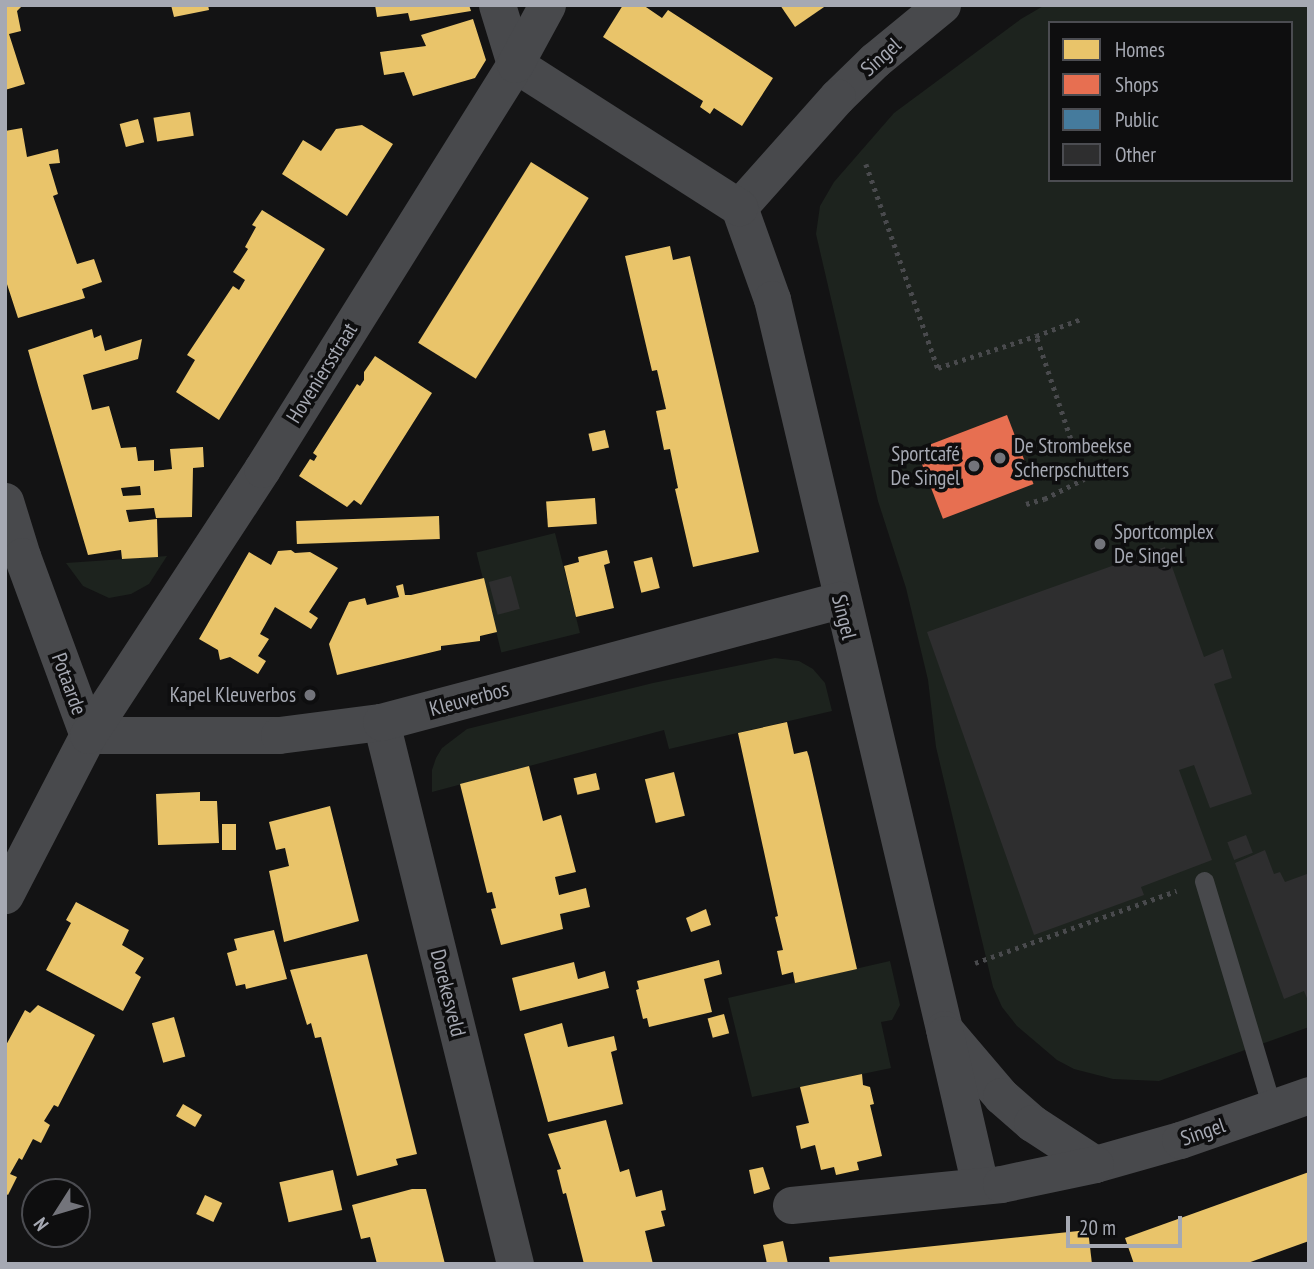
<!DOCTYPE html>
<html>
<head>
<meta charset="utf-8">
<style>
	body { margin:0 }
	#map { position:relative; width:1314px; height:1269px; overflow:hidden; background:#131314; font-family:"PT Sans Narrow",sans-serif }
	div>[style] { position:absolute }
	.green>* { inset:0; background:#1d231e; transform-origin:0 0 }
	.homes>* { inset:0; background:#e9c46a; transform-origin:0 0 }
	.shops>* { inset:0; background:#e76f51; transform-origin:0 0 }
	.public>* { inset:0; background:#457b9d }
	.building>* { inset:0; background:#2e2e2f; transform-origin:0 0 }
	.path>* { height:4.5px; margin-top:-2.25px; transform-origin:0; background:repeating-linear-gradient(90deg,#494a4d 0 3.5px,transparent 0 8.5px) }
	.service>* { height:19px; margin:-9.5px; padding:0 9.5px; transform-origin:9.5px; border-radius:9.5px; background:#48494c }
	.minor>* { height:37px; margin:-18.5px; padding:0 18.5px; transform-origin:18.5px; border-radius:18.5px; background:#48494c }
	.dots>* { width:19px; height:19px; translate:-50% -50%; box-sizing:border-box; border:4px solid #0e0e0f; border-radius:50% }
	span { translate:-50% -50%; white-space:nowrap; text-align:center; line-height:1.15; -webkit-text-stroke:7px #0e0e0f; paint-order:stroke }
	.street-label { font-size:21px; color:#a6a9b3 }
	.poi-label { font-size:21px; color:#a6a9b3 }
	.left { translate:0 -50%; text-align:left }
	.right { translate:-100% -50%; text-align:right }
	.frame { position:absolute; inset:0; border:7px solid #a6a9b3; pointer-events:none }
	.legend { position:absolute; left:1048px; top:21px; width:245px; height:161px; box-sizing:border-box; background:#0e0e0f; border:2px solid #4b4c51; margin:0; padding:9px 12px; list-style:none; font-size:21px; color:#a6a9b3 }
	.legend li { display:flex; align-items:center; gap:14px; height:35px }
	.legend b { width:35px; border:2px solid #4b4c51 }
	.north { position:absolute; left:21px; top:1178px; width:70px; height:70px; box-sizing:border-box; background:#0e0e0f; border:2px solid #4b4c51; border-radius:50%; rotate:233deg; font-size:19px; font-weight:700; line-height:28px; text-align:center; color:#a6a9b3 }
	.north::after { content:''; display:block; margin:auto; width:24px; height:32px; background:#73747b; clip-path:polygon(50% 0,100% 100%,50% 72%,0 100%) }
	.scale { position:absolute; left:1066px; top:1216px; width:116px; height:32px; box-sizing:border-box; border:4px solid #a6a9b3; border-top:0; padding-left:9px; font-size:21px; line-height:24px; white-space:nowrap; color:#a6a9b3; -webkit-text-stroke:5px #0e0e0f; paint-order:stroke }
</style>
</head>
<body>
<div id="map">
	<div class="green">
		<i style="clip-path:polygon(evenodd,1045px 5px,1309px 5px,1309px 1027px,1159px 1081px,1113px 1079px,1074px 1069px,1057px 1060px,1017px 1026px,1002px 1007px,993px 987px,936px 747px,928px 680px,906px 588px,878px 501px,816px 234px,820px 206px,834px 182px,894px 113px,1021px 19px,1045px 5px,1050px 23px,1291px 23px,1291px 180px,1050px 180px,1050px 23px)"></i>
		<i style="left:555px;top:533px;width:103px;height:81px;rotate:76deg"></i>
		<i style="clip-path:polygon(167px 556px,149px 584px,131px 594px,109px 598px,83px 586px,66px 563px)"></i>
		<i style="clip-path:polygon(775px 658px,799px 661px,813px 669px,825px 683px,832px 711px,669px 749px,664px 730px,432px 792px,432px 770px,436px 758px,442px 748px,467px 729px,653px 683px)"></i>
		<i style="clip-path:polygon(890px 961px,900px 1005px,892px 1020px,881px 1022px,891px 1068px,752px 1097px,728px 998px)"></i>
	</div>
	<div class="homes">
		<i style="clip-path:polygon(5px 5px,23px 5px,17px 11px,21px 31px,9px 34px,25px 84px,5px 90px)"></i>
		<i style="clip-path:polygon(171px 5px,208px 5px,209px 10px,174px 17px)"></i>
		<i style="clip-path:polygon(375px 5px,469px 5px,471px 11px,410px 21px,408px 13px,377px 17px)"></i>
		<i style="clip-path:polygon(623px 5px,643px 5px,662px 18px,668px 10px,773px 78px,742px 126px,714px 108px,710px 114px,700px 107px,703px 101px,603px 37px)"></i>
		<i style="clip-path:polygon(780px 5px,827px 5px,795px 27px)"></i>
		<i style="clip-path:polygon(473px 19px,486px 60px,475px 78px,413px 96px,404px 72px,384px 75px,380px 52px,426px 46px,421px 35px)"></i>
		<i style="left:190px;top:112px;width:24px;height:37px;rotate:81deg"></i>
		<i style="left:138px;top:119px;width:24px;height:19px;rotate:75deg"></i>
		<i style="clip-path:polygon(362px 125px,393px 144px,347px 216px,282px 174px,303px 140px,321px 151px,336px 129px)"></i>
		<i style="clip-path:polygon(22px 128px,27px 157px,58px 149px,60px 163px,49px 164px,58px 194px,53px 196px,77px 264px,94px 259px,102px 282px,82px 289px,85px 298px,18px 318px,5px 278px,5px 131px)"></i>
		<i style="left:531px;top:162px;width:68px;height:213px;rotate:32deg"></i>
		<i style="clip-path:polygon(262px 210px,325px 249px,219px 420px,176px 392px,195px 360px,187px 355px,233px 286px,239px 290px,245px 280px,233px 272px,248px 249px,245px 247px,256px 227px,252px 225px)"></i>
		<i style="clip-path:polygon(670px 246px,673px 260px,690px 256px,759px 552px,693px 567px,675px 489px,678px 488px,670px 449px,664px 450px,656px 411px,666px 409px,657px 370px,652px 371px,625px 256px)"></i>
		<i style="clip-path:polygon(evenodd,92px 329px,94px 338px,101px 335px,105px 351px,142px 339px,138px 359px,83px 375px,92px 410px,109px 406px,121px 448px,136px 447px,138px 461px,154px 460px,154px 471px,172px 469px,170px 449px,203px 447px,204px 467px,193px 468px,192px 517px,156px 518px,154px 508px,126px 510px,129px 522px,157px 519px,158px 557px,122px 559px,121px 550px,88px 555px,39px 389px,28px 350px,92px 329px,140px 486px,141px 495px,123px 496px,121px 488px,140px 486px)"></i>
		<i style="clip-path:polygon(375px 356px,432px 393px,361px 505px,354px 500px,347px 507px,299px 476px,310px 459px,314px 461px,317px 456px,313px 453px,357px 384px,360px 386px,364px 380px,364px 372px)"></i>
		<i style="left:605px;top:430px;width:18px;height:17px;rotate:77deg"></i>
		<i style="left:595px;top:498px;width:26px;height:49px;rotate:86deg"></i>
		<i style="left:439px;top:516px;width:23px;height:143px;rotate:88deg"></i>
		<i style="clip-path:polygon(291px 550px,295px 553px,310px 552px,338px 568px,309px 612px,318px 618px,311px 629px,275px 607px,260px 634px,269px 639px,258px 656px,266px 661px,258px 674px,230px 657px,220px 660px,218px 650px,199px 639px,249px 552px,271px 565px,278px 551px)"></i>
		<i style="clip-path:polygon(607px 550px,610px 563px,604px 565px,614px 608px,576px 617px,564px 566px,579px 562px,578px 557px)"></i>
		<i style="left:652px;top:557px;width:32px;height:19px;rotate:76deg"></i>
		<i style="clip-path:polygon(484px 578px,497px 632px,480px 636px,480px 641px,441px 646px,441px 650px,337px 675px,329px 644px,349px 602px,365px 598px,367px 605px,399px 597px,396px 586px,403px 584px,405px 595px,411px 595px)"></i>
		<i style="clip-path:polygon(787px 722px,794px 754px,807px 751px,809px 757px,857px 969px,795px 983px,793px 972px,782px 975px,777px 951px,783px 950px,775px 917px,778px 916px,738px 733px)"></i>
		<i style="clip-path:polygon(529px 766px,543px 821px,561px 815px,576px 872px,555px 877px,559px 895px,586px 888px,590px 907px,560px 914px,563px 929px,501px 945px,491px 909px,496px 908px,492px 892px,487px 893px,460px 784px)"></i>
		<i style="left:674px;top:772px;width:45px;height:30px;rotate:76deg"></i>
		<i style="left:596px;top:773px;width:17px;height:23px;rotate:77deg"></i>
		<i style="clip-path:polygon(200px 792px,200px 801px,217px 801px,219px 843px,158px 845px,156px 794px)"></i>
		<i style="clip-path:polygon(330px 806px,359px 921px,284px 942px,269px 871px,289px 866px,285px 848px,276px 850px,269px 822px)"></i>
		<i style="left:222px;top:824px;width:14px;height:26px"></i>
		<i style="clip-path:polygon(76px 902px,129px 930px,122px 945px,144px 958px,135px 973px,141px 977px,123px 1011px,46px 970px,71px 923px,66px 920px)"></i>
		<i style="clip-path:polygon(706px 909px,711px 925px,691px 932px,686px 918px)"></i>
		<i style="clip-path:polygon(274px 930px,287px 979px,246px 989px,245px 984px,236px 986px,227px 953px,237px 950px,234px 939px)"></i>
		<i style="clip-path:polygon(367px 954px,417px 1154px,396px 1159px,398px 1165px,357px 1176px,321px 1037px,315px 1038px,311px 1023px,307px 1025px,290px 970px)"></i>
		<i style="clip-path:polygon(719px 960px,722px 974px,704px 979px,712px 1012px,649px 1027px,647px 1018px,643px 1019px,636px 990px,639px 989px,637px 981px)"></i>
		<i style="clip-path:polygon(574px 962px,578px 979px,605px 971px,609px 988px,520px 1011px,512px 978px)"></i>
		<i style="clip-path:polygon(38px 1005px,95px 1035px,58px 1107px,54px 1105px,44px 1121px,50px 1125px,41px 1143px,33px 1139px,22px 1160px,19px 1158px,10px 1174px,17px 1177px,8px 1195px,5px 1193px,5px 1047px,25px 1010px,30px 1013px)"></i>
		<i style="left:724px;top:1014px;width:20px;height:17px;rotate:75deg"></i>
		<i style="left:174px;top:1017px;width:41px;height:23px;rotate:74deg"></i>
		<i style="clip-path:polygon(562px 1023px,568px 1047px,614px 1036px,617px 1050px,611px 1052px,623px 1104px,548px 1122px,524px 1034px)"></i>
		<i style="clip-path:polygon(862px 1074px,863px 1085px,870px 1087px,874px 1104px,870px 1105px,882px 1156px,857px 1162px,859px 1170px,836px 1175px,834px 1167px,821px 1170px,815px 1145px,801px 1149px,796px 1126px,809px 1123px,800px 1087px)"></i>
		<i style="left:183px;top:1104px;width:22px;height:14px;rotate:30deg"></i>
		<i style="clip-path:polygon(606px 1120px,620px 1172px,629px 1169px,636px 1197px,662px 1190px,666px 1210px,661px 1211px,665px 1226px,645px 1231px,653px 1264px,584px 1264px,566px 1193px,563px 1194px,557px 1170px,561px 1169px,548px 1134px)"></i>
		<i style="clip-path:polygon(763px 1167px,770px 1189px,754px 1194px,749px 1170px)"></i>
		<i style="left:333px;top:1170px;width:41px;height:55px;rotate:77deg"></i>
		<i style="clip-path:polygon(1309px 1172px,1309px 1241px,1245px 1264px,1134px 1264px,1125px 1238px)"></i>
		<i style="clip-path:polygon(412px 1189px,426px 1189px,445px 1264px,377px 1264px,370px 1237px,361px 1239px,352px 1205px)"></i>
		<i style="left:205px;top:1195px;width:19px;height:21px;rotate:25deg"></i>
		<i style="clip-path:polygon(1088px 1230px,1092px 1264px,830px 1264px,829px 1257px)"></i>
		<i style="clip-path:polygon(783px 1241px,788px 1264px,767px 1264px,763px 1245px)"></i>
	</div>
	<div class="shops">
		<i style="left:1007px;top:415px;width:74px;height:97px;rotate:69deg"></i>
	</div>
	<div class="public">
		<i style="clip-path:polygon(313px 690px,314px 698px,308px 699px,307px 692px)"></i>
	</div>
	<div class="building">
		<i style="clip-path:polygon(1165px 547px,1204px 657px,1223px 649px,1232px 678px,1214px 684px,1252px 794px,1210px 808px,1194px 765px,1179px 770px,1212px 860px,1141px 887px,1144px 895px,1034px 935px,927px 632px)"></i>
		<i style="left:511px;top:576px;width:34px;height:23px;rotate:75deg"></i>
		<i style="left:1246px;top:835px;width:19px;height:20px;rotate:69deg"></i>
		<i style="clip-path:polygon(1265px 850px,1274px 874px,1280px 872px,1285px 882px,1307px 874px,1309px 878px,1309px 1003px,1304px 991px,1284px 999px,1235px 863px)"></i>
	</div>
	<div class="path">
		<i style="left:866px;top:164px;width:216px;rotate:70.6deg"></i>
		<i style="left:938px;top:368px;width:103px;rotate:-18.1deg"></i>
		<i style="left:1026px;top:504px;width:19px;rotate:-16deg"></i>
		<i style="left:1044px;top:499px;width:45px;rotate:-26.6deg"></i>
		<i style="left:1084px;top:479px;width:151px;rotate:-108.6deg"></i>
		<i style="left:1036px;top:336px;width:48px;rotate:-20.7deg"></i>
		<i style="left:975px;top:963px;width:214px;rotate:-19.7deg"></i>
	</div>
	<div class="service">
		<i style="left:1204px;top:881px;width:237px;rotate:73.3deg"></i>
	</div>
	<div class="minor">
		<i style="left:497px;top:5px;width:62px;rotate:73deg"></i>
		<i style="left:942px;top:5px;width:87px;rotate:140.6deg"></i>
		<i style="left:875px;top:60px;width:53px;rotate:135.8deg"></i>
		<i style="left:837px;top:97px;width:147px;rotate:131.7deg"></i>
		<i style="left:739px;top:207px;width:98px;rotate:70.3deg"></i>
		<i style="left:772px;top:299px;width:750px;rotate:76.74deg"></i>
		<i style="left:944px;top:1029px;width:88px;rotate:49.6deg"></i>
		<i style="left:1001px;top:1096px;width:41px;rotate:41.1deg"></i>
		<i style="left:1032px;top:1123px;width:75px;rotate:33.1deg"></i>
		<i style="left:1095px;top:1164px;width:88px;rotate:-15.8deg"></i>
		<i style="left:1180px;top:1140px;width:137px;rotate:-19.2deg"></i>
		<i style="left:515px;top:64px;width:266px;rotate:32.6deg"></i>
		<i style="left:5px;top:501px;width:58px;rotate:72.8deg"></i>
		<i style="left:22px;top:556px;width:191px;rotate:69.8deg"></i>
		<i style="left:381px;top:722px;width:558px;rotate:76.11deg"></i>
		<i style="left:88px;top:735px;width:191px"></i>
		<i style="left:279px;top:735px;width:103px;rotate:-7.3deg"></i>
		<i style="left:381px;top:722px;width:475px;rotate:-14.9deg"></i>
		<i style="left:5px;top:895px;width:180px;rotate:-62.6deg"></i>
		<i style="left:88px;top:735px;width:318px;rotate:-56.8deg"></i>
		<i style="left:262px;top:469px;width:478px;rotate:-58deg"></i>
		<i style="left:515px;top:64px;width:67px;rotate:-61.5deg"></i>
		<i style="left:945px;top:1034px;width:156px;rotate:77deg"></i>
		<i style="left:791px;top:1205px;width:211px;rotate:-5.7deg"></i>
		<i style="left:1001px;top:1184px;width:96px;rotate:-12deg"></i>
	</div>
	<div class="dots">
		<i style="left:1000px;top:458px;background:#73747b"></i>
		<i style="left:974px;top:466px;background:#73747b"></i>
		<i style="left:1100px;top:544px;background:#73747b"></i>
		<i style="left:310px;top:695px;background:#73747b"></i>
	</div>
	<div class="street-label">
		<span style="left:881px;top:57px;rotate:-42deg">Singel</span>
		<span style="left:322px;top:373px;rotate:-58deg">Hoveniersstraat</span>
		<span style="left:844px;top:617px;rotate:76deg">Singel</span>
		<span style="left:69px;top:684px;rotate:70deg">Potaarde</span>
		<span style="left:469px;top:699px;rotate:-15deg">Kleuverbos</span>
		<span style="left:448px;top:993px;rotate:76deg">Dorekesveld</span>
		<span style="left:1203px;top:1132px;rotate:-19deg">Singel</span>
	</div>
	<div class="poi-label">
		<span class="left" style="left:1014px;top:458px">De Strombeekse<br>Scherpschutters</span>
		<span class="right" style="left:960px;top:466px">Sportcafé<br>De Singel</span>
		<span class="left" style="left:1114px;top:544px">Sportcomplex<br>De Singel</span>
		<span class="right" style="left:296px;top:695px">Kapel Kleuverbos</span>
	</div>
	<div class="frame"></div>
	<ul class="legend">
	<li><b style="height:19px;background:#e9c46a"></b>Homes</li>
	<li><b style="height:19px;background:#e76f51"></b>Shops</li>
	<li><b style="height:19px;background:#457b9d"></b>Public</li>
	<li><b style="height:19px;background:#2e2e2f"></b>Other</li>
	</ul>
	<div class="north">N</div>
	<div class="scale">20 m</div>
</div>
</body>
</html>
